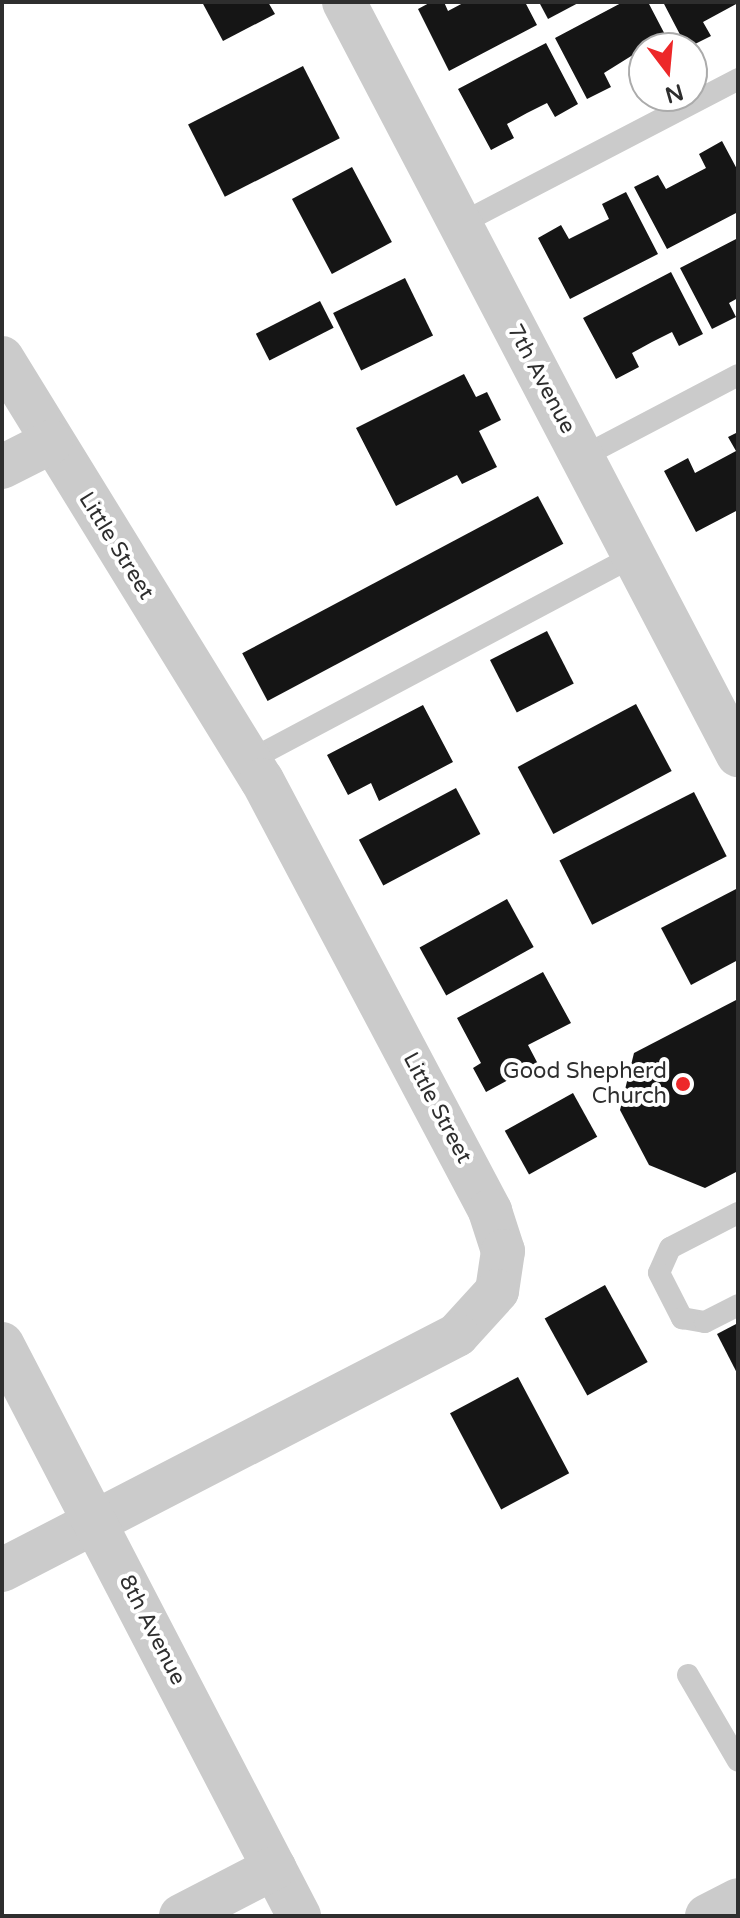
<!DOCTYPE html>
<html>
<head>
<meta charset="utf-8">
<style>
	body { margin:0 }
	#map { position:relative; width:740px; height:1918px; overflow:hidden; background:#fff; font-family:"Varela Round",sans-serif }
	div>[style] { position:absolute }
	.building>* { inset:0; background:#151515; transform-origin:0 0 }
	.service>* { height:22px; margin:-11px; padding:0 11px; transform-origin:11px; border-radius:11px; background:#cbcbcb }
	.minor>* { height:44px; margin:-22px; padding:0 22px; transform-origin:22px; border-radius:22px; background:#cbcbcb }
	.dots>* { width:22px; height:22px; translate:-50% -50%; box-sizing:border-box; border:4px solid #fff; border-radius:50% }
	span { translate:-50% -50%; white-space:nowrap; text-align:center; line-height:1.15; -webkit-text-stroke:8px #fff; paint-order:stroke }
	.street-label { font-size:22px; color:#2e2e2e }
	.poi-label { font-size:22px; color:#2e2e2e }
	.right { translate:-100% -50%; text-align:right }
	.frame { position:absolute; inset:0; border:4px solid #2e2e2e; pointer-events:none }
	.north { position:absolute; left:628px; top:32px; width:80px; height:80px; box-sizing:border-box; background:#fff; border:2px solid #ababab; border-radius:50%; rotate:164deg; font-size:22px; font-weight:700; line-height:32px; text-align:center; color:#2e2e2e }
	.north::after { content:''; display:block; margin:auto; width:28px; height:36px; background:#ed2829; clip-path:polygon(50% 0,100% 100%,50% 72%,0 100%) }
</style>
</head>
<body>
<div id="map">
	<div class="building">
		<i style="clip-path:polygon(202px 2px,268px 2px,275px 14px,223px 41px)"></i>
		<i style="clip-path:polygon(431px 2px,444px 2px,448px 11px,465px 2px,525px 2px,537px 25px,449px 71px,418px 9px)"></i>
		<i style="clip-path:polygon(539px 2px,580px 2px,548px 19px)"></i>
		<i style="clip-path:polygon(623px 2px,648px 2px,672px 48px,644px 48px,604px 73px,611px 87px,587px 99px,555px 38px)"></i>
		<i style="clip-path:polygon(663px 2px,738px 2px,738px 3px,703px 22px,711px 36px,687px 48px)"></i>
		<i style="clip-path:polygon(546px 43px,578px 104px,555px 117px,547px 103px,527px 113px,507px 124px,514px 138px,491px 150px,458px 89px)"></i>
		<i style="left:303px;top:66px;width:81px;height:129px;rotate:63deg"></i>
		<i style="clip-path:polygon(722px 141px,738px 171px,738px 212px,667px 249px,634px 187px,658px 175px,666px 189px,706px 168px,699px 154px)"></i>
		<i style="left:352px;top:167px;width:85px;height:68px;rotate:62deg"></i>
		<i style="clip-path:polygon(626px 192px,658px 254px,570px 299px,538px 238px,561px 225px,569px 239px,609px 219px,602px 204px)"></i>
		<i style="clip-path:polygon(738px 238px,738px 298px,729px 303px,736px 317px,712px 329px,680px 268px)"></i>
		<i style="clip-path:polygon(671px 272px,703px 334px,679px 346px,672px 332px,652px 342px,632px 353px,639px 367px,616px 379px,583px 318px)"></i>
		<i style="left:405px;top:278px;width:64px;height:80px;rotate:64deg"></i>
		<i style="left:320px;top:301px;width:30px;height:72px;rotate:63deg"></i>
		<i style="clip-path:polygon(464px 374px,476px 397px,487px 392px,501px 420px,479px 431px,497px 467px,462px 484px,457px 475px,396px 506px,356px 428px)"></i>
		<i style="clip-path:polygon(738px 432px,738px 510px,696px 532px,664px 471px,688px 458px,695px 473px,736px 451px,728px 437px)"></i>
		<i style="left:538px;top:496px;width:54px;height:335px;rotate:62deg"></i>
		<i style="left:547px;top:631px;width:59px;height:64px;rotate:63deg"></i>
		<i style="left:636px;top:704px;width:76px;height:134px;rotate:62deg"></i>
		<i style="clip-path:polygon(423px 705px,453px 762px,379px 801px,371px 783px,348px 795px,327px 755px)"></i>
		<i style="left:456px;top:788px;width:52px;height:110px;rotate:62deg"></i>
		<i style="left:694px;top:792px;width:72px;height:151px;rotate:63deg"></i>
		<i style="clip-path:polygon(738px 888px,738px 960px,691px 985px,661px 928px)"></i>
		<i style="left:507px;top:899px;width:55px;height:100px;rotate:61deg"></i>
		<i style="clip-path:polygon(543px 972px,571px 1023px,528px 1045px,538px 1064px,486px 1092px,473px 1068px,481px 1063px,457px 1018px)"></i>
		<i style="clip-path:polygon(738px 999px,738px 1171px,705px 1188px,649px 1165px,620px 1110px,634px 1053px)"></i>
		<i style="left:573px;top:1093px;width:50px;height:78px;rotate:61deg"></i>
		<i style="left:605px;top:1285px;width:88px;height:69px;rotate:61deg"></i>
		<i style="clip-path:polygon(738px 1323px,738px 1375px,717px 1334px)"></i>
		<i style="left:518px;top:1377px;width:109px;height:77px;rotate:62deg"></i>
	</div>
	<div class="service">
		<i style="left:460px;top:224px;width:314px;rotate:-27.5deg"></i>
		<i style="left:582px;top:457px;width:176px;rotate:-27.7deg"></i>
		<i style="left:250px;top:760px;width:434px;rotate:-28deg"></i>
		<i style="left:738px;top:1213px;width:76px;rotate:152.8deg"></i>
		<i style="left:670px;top:1248px;width:27px;rotate:114deg"></i>
		<i style="left:659px;top:1273px;width:51px;rotate:62.9deg"></i>
		<i style="left:682px;top:1318px;width:23px;rotate:10deg"></i>
		<i style="left:705px;top:1322px;width:37px;rotate:-27deg"></i>
		<i style="left:688px;top:1675px;width:99px;rotate:59.8deg"></i>
	</div>
	<div class="minor">
		<i style="left:344px;top:2px;width:850px;rotate:62.38deg"></i>
		<i style="left:2px;top:358px;width:496px;rotate:58.4deg"></i>
		<i style="left:262px;top:780px;width:488px;rotate:62.1deg"></i>
		<i style="left:490px;top:1211px;width:42px;rotate:72deg"></i>
		<i style="left:503px;top:1251px;width:40px;rotate:98.5deg"></i>
		<i style="left:497px;top:1291px;width:59px;rotate:132.3deg"></i>
		<i style="left:457px;top:1335px;width:512px;rotate:152.68deg"></i>
		<i style="left:2px;top:467px;width:55px;rotate:-27deg"></i>
		<i style="left:2px;top:1344px;width:645px;rotate:62.56deg"></i>
		<i style="left:181px;top:1916px;width:105px;rotate:-27.3deg"></i>
		<i style="left:707px;top:1916px;width:35px;rotate:-27deg"></i>
	</div>
	<div class="dots">
		<i style="left:683px;top:1084px;background:#ed2829"></i>
	</div>
	<div class="street-label">
		<span style="left:541px;top:379px;rotate:62deg">7th Avenue</span>
		<span style="left:116px;top:546px;rotate:58deg">Little Street</span>
		<span style="left:437px;top:1108px;rotate:62deg">Little Street</span>
		<span style="left:152px;top:1630px;rotate:63deg">8th Avenue</span>
	</div>
	<div class="poi-label">
		<span class="right" style="left:667px;top:1084px">Good Shepherd<br>Church</span>
	</div>
	<div class="frame"></div>
	<div class="north">N</div>
</div>
</body>
</html>
